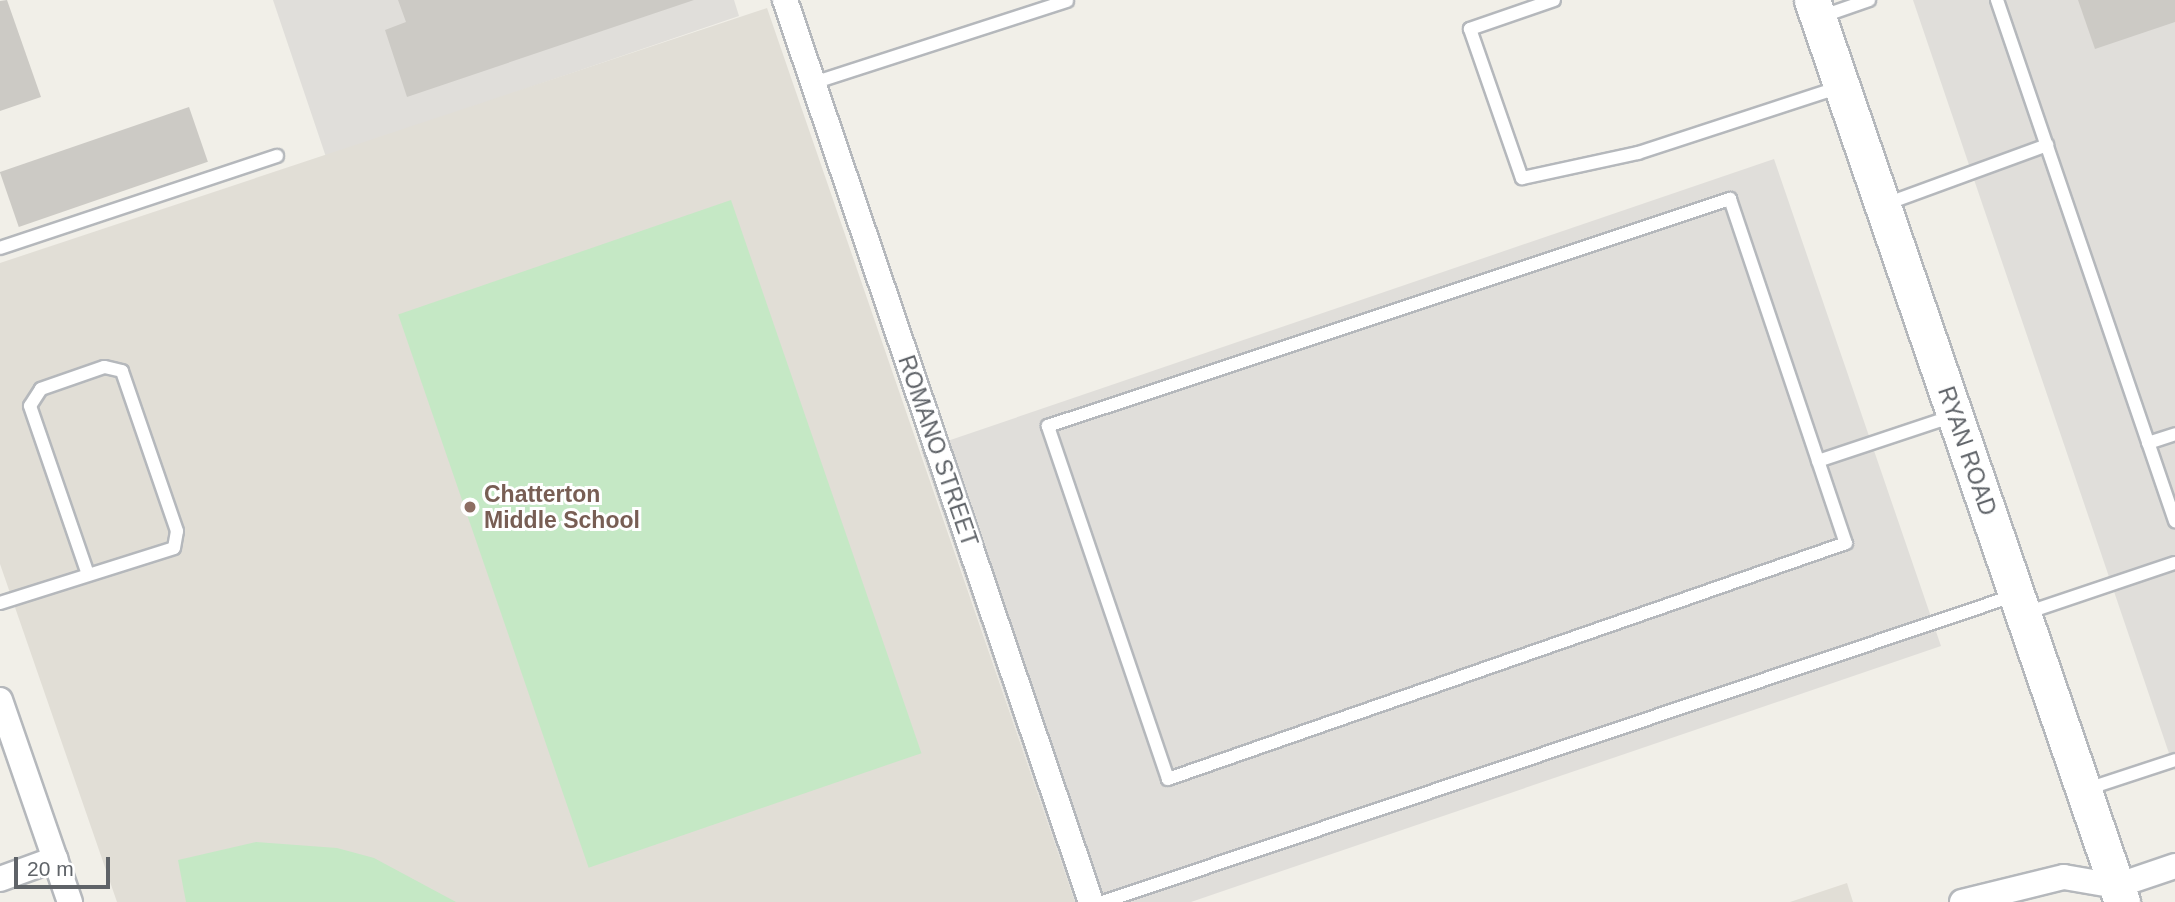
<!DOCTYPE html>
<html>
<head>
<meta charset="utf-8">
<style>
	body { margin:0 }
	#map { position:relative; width:2175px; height:902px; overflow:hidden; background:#f1efe8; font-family:Arial,sans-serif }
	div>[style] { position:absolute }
	.industrial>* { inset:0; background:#e0deda }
	.education>* { inset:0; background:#e1ded6 }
	.green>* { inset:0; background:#c5e8c5; transform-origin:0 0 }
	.building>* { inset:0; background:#cccac5; transform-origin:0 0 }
	.roads { filter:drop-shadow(2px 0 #b5b8bc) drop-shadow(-2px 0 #b5b8bc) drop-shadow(0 2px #b5b8bc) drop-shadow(0 -2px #b5b8bc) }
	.service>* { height:12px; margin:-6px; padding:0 6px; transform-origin:6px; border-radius:6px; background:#fff }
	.minor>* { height:24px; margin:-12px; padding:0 12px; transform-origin:12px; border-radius:12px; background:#fff }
	.secondary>* { height:35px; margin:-17.5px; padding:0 17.5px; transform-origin:17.5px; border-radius:17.5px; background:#fff }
	.dots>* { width:19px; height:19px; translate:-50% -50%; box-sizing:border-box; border:4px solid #fff; border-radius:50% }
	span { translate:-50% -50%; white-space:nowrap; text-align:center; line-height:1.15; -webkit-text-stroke:6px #fff; paint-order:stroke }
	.street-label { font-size:23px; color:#5f6368 }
	.education-label { font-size:23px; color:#785e54; font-weight:700 }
	.left { translate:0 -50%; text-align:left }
	.scale { position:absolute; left:14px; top:857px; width:96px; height:32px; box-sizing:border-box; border:4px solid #5f6368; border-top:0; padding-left:9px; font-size:21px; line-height:24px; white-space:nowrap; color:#5f6368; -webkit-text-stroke:5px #fff; paint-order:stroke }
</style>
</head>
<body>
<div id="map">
	<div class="industrial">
		<i style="clip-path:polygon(273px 0,734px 0,739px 16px,326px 157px)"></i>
		<i style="clip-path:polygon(1913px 0,2175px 0,2175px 771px)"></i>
		<i style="clip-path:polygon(1774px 159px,1941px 646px,1191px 902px,1075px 902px,921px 450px)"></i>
	</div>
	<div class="education">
		<i style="clip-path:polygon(767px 8px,1075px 902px,117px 902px,0 564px,0 263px)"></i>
		<i style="clip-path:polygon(1847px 883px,1853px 902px,1790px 902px)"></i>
	</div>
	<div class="green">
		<i style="left:731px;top:200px;width:585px;height:352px;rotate:71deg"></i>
		<i style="clip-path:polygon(256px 842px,337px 848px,374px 858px,456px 902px,186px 902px,178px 860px)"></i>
	</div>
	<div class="building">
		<i style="clip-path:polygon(7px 0,41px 97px,0 111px,0 1px)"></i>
		<i style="clip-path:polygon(398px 0,694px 0,407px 97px,385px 30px,406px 22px)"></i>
		<i style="clip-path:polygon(2078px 0,2175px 0,2175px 22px,2095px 49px)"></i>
		<i style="left:189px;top:107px;width:58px;height:200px;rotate:71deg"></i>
	</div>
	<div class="roads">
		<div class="service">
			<i style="left:1554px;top:0;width:89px;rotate:161deg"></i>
			<i style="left:1470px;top:29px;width:158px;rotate:70.8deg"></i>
			<i style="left:1522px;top:178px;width:119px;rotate:-12.2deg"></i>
			<i style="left:1638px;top:153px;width:213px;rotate:-18.1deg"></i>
			<i style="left:1997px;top:0;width:551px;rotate:71.14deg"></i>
			<i style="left:1820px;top:17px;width:52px;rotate:-19.1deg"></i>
			<i style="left:813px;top:83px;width:267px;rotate:-17.9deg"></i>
			<i style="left:1730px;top:199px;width:363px;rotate:71.4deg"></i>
			<i style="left:1846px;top:543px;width:718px;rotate:160.81deg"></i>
			<i style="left:1168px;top:779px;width:373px;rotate:-108.8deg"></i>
			<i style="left:1048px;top:426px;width:719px;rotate:-18.41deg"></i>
			<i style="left:1883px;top:205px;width:175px;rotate:-20.1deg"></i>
			<i style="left:0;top:248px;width:292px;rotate:-18.4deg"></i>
			<i style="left:2148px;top:443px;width:28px;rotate:-18deg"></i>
			<i style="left:1818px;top:461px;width:142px;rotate:-18.4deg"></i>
			<i style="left:0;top:603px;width:182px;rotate:-17.5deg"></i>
			<i style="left:174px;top:548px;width:17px;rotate:-80deg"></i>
			<i style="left:177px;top:531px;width:169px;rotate:-109deg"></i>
			<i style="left:122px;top:371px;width:18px;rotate:-167deg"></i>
			<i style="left:104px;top:367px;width:67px;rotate:160.8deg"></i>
			<i style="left:41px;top:389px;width:20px;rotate:123deg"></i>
			<i style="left:30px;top:406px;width:178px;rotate:71deg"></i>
			<i style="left:2026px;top:613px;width:157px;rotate:-18.6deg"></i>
			<i style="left:2087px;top:789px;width:93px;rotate:-18.2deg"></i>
			<i style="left:1103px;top:902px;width:963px;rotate:-18.59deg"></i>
		</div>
		<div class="minor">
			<i style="left:785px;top:0;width:952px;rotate:71.26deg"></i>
			<i style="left:0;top:700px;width:214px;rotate:70.9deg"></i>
			<i style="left:0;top:879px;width:59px;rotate:-20deg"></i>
			<i style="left:1962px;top:902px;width:105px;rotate:-13.8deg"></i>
			<i style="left:2064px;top:877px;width:53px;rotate:9.8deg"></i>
			<i style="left:2116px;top:886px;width:62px;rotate:-18.7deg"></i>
		</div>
		<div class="secondary">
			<i style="left:1812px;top:0;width:954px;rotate:71.03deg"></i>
		</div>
	</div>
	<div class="dots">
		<i style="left:470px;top:507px;background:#8d6e63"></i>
	</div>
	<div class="street-label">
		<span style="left:938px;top:451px;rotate:71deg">ROMANO STREET</span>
		<span style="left:1967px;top:451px;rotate:71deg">RYAN ROAD</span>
	</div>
	<div class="education-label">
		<span class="left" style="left:484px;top:507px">Chatterton<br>Middle School</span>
	</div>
	<div class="scale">20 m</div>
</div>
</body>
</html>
